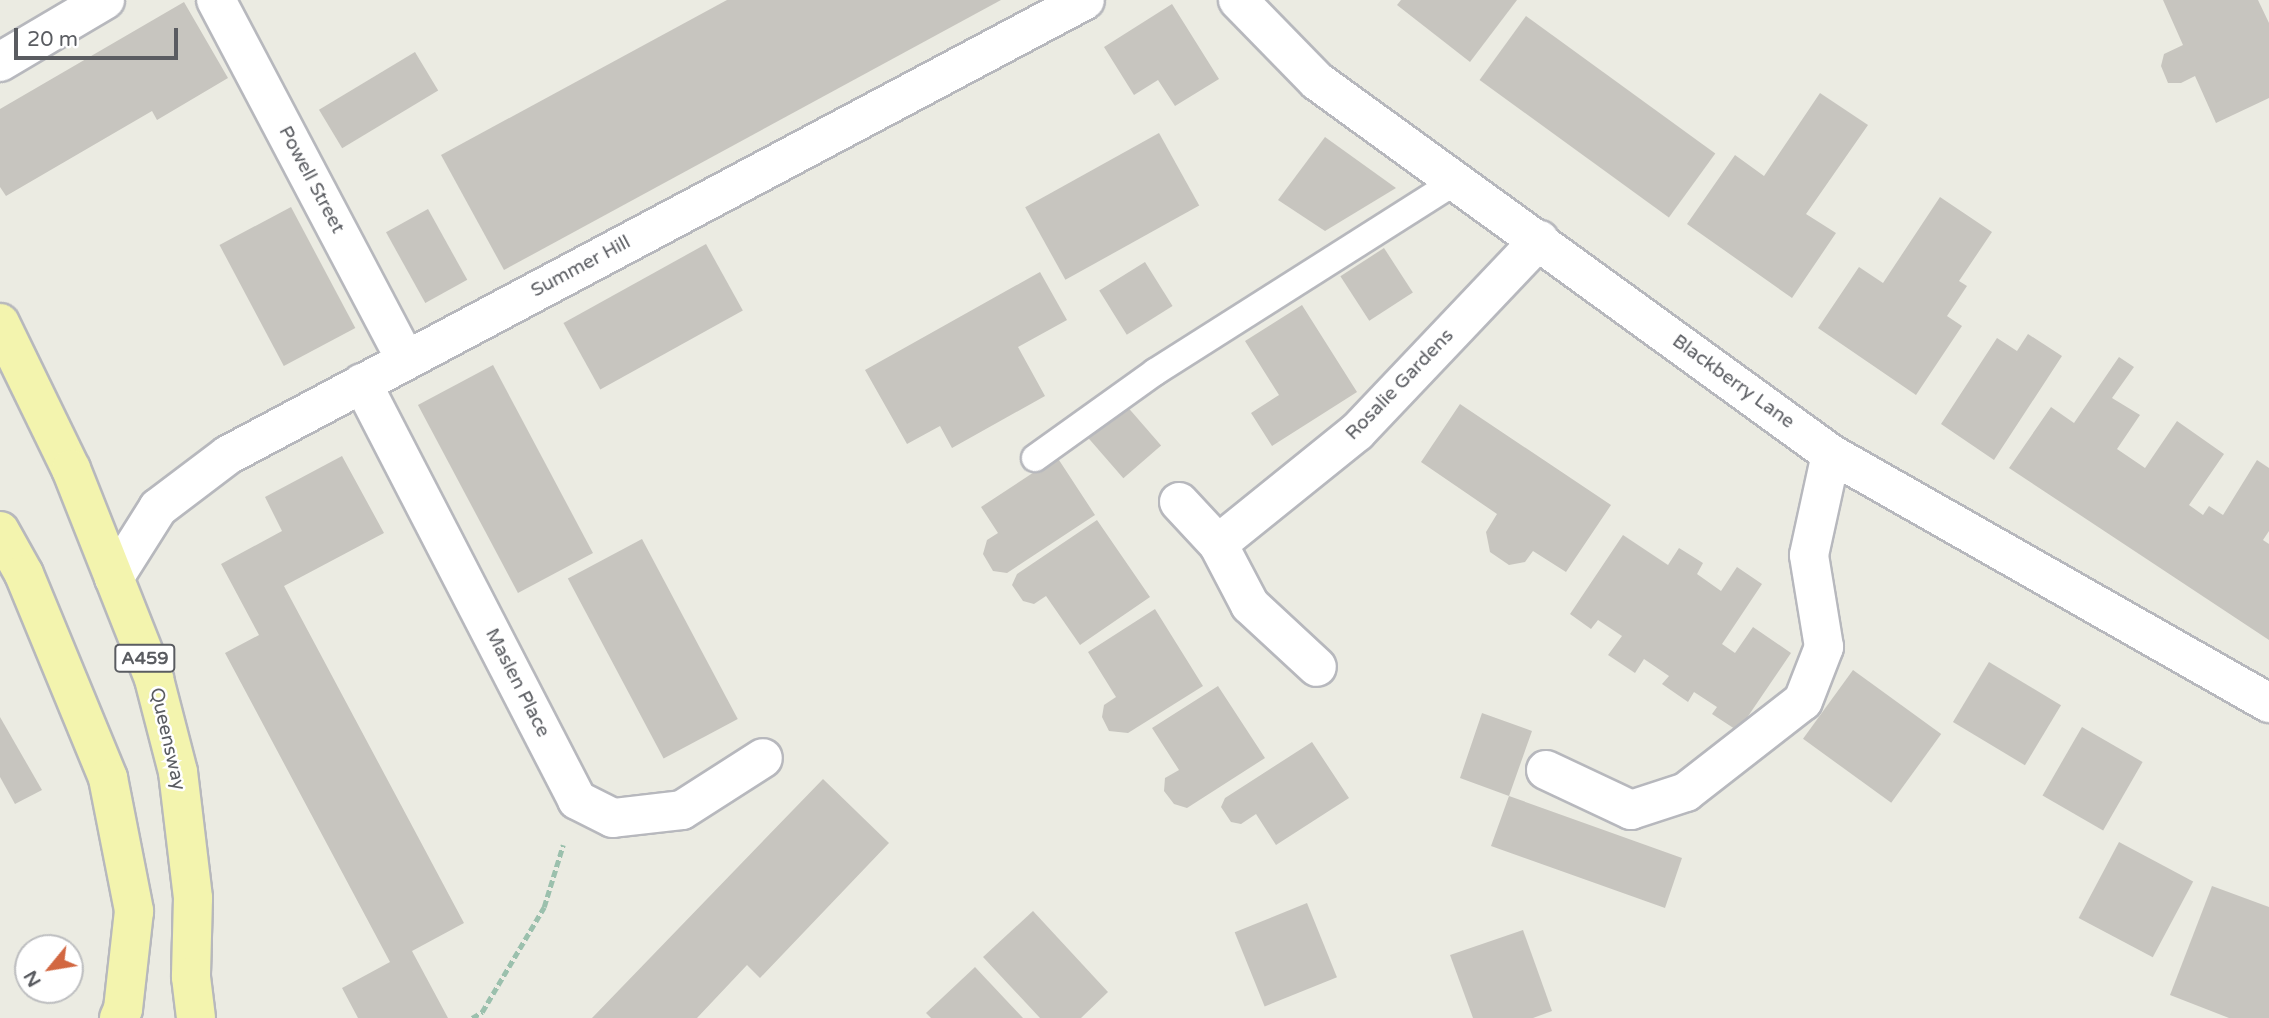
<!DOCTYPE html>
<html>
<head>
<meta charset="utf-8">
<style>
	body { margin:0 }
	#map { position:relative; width:2269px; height:1018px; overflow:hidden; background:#ebebe2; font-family:"Varela Round",sans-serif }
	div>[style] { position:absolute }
	.building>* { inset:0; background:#c7c5bf; transform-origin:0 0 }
	.path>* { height:4.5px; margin-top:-2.25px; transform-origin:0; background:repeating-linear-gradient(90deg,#9bc0ad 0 7px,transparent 0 10.5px) }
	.roads { filter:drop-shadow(2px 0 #b7b8bd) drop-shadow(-2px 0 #b7b8bd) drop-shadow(0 2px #b7b8bd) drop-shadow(0 -2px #b7b8bd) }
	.service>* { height:26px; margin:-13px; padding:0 13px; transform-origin:13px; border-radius:13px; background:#fff }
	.minor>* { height:38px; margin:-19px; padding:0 19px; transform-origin:19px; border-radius:19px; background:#fff }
	.primary>* { height:38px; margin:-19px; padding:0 19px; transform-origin:19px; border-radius:19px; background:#f3f4ae }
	span { translate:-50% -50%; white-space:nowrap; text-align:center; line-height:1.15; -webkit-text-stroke:5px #fff; paint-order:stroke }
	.shield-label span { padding:2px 5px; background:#fff; border:2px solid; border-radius:5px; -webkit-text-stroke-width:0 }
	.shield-label { font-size:18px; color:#5a5c61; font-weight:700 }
	.street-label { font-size:19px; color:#5a5c61 }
	.north { position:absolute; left:14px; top:934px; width:70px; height:70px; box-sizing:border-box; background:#fff; border:2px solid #bdbec0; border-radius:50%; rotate:240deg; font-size:19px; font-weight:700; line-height:28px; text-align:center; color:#5a5c61 }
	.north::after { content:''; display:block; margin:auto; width:24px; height:32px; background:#d26741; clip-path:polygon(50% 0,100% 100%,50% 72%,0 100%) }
	.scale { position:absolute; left:14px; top:28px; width:164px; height:32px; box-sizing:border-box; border:4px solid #5a5c61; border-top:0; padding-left:9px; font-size:21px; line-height:24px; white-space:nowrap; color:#5a5c61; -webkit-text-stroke:5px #fff; paint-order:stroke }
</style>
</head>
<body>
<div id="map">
	<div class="building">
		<i style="clip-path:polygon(727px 0,1001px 0,504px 270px,441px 155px)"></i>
		<i style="clip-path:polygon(1401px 0,1517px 0,1470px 62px,1397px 5px)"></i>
		<i style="clip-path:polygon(2163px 0,2258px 0,2269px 23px,2269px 98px,2216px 123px,2195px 76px,2181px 83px,2168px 83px,2161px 66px,2164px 54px,2183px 45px)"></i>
		<i style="clip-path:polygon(184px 2px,228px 78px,157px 120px,152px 111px,6px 196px,0 187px,0 109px)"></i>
		<i style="clip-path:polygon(1172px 4px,1219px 79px,1175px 106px,1158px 80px,1134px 95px,1104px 47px)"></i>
		<i style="left:1526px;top:16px;width:234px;height:79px;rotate:36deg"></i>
		<i style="left:415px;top:52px;width:45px;height:112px;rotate:59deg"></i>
		<i style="clip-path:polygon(1820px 93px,1868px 125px,1806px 214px,1836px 233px,1792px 298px,1687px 224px,1735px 155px,1764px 176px)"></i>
		<i style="left:1159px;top:133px;width:83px;height:153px;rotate:61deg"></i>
		<i style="clip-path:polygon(1325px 137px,1396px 188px,1325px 231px,1278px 200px)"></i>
		<i style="clip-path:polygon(1940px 197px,1992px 232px,1959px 281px,1967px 286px,1947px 316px,1962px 326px,1916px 395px,1818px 328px,1859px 267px,1883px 283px)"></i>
		<i style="left:291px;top:207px;width:137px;height:81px;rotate:62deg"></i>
		<i style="left:428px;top:209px;width:81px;height:48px;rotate:61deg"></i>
		<i style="left:706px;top:244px;width:76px;height:163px;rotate:61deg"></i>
		<i style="left:1384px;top:248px;width:53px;height:52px;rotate:57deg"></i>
		<i style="left:1145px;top:262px;width:52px;height:54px;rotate:58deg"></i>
		<i style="clip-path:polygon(1040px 272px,1067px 320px,1018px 347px,1045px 396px,952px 448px,940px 426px,907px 444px,865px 370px)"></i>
		<i style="clip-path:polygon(1302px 305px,1357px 392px,1272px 446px,1251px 413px,1279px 395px,1245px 341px)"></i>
		<i style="clip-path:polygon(2028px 334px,2062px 356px,1994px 460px,1941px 424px,1997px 338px,2017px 351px)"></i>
		<i style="clip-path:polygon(2119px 357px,2134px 367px,2112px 398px,2140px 415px,2117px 449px,2145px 468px,2177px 421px,2224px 454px,2189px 505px,2203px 515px,2209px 506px,2223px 515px,2257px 460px,2269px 468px,2269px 531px,2263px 540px,2269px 544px,2269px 640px,2009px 468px,2051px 407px,2074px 423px)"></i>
		<i style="left:493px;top:365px;width:213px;height:85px;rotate:62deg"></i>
		<i style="left:1125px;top:404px;width:55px;height:50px;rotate:49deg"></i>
		<i style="clip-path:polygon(1460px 404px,1611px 505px,1566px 572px,1533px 551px,1525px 562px,1509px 565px,1490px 552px,1486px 532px,1497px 514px,1421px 462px)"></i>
		<i style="clip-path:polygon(342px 456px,384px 533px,284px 586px,464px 923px,412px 951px,448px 1018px,358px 1018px,342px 988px,390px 962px,225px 653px,259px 635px,221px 564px,282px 531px,265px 497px)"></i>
		<i style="clip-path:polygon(1057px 457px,1095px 515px,1007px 573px,993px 571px,983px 554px,987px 540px,998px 533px,981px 507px)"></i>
		<i style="clip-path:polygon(1097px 520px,1150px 597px,1080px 645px,1046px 596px,1034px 604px,1023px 601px,1012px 585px,1017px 574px)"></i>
		<i style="clip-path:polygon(1623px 535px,1668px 565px,1679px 548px,1703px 563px,1697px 574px,1721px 591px,1737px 567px,1762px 584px,1722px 644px,1735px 653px,1753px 627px,1791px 653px,1738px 731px,1712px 714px,1717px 707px,1694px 692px,1688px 702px,1662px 684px,1669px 676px,1644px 659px,1635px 673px,1608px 655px,1622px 636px,1598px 620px,1591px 629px,1570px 614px)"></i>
		<i style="left:642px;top:539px;width:204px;height:84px;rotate:62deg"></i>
		<i style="clip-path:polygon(1155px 609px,1203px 686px,1128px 733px,1109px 731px,1102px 717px,1104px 705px,1116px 697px,1088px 652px)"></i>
		<i style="left:1989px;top:662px;width:84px;height:70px;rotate:31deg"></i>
		<i style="left:1853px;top:670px;width:109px;height:85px;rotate:36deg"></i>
		<i style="clip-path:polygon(1218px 686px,1265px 758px,1187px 808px,1174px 804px,1164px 791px,1165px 778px,1179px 770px,1152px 728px)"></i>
		<i style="clip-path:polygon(1482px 713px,1532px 731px,1509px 796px,1682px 858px,1665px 908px,1491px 846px,1509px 796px,1460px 778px)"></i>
		<i style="clip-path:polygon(0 717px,42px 790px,15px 804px,0 777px)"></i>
		<i style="left:2082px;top:727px;width:70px;height:79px;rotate:30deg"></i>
		<i style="clip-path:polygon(1312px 742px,1349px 798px,1276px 845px,1256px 814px,1241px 824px,1231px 822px,1221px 807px,1225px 798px)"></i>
		<i style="clip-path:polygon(823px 779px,889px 843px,760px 978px,747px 965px,697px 1018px,592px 1018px)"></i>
		<i style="left:2119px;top:842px;width:84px;height:86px;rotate:28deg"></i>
		<i style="clip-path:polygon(2212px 886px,2269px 907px,2269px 1018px,2229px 1018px,2170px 995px)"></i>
		<i style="left:1307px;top:903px;width:80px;height:78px;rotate:68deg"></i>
		<i style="clip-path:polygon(1033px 911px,1108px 992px,1081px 1018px,1040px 1018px,983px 957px)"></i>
		<i style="clip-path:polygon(1523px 930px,1552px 1011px,1533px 1018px,1473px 1018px,1450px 955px)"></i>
		<i style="clip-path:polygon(975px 967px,1023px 1018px,931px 1018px,926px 1013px)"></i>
	</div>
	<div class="path">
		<i style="left:472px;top:1018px;width:12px;rotate:-31deg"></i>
		<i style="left:482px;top:1012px;width:122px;rotate:-59.4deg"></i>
		<i style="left:544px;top:907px;width:65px;rotate:-73deg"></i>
	</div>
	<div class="roads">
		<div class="service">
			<i style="left:1035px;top:458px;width:148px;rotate:-35.6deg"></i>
			<i style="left:1155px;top:372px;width:358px;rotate:-32.4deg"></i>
		</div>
		<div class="minor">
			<i style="left:216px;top:0;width:407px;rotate:62.2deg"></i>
			<i style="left:1238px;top:0;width:113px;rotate:45.7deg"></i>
			<i style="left:1317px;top:81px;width:635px;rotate:35.97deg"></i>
			<i style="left:1831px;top:454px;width:504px;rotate:29.62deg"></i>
			<i style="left:0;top:62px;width:122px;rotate:-30.6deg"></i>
			<i style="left:362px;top:383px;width:469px;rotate:62.7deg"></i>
			<i style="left:577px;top:800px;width:40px;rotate:26.6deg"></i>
			<i style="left:613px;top:818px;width:69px;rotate:-6.6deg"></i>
			<i style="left:682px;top:810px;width:96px;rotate:-32.7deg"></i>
			<i style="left:1179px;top:502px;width:57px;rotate:47.1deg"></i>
			<i style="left:1218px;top:544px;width:69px;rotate:62.3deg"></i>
			<i style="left:1250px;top:605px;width:91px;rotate:42.8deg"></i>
			<i style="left:1218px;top:544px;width:179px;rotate:-38.9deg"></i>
			<i style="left:1357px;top:432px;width:265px;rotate:-46.5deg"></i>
			<i style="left:114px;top:578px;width:83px;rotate:-57.8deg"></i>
			<i style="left:158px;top:508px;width:88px;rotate:-37.1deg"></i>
			<i style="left:228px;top:455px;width:970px;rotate:-27.96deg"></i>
			<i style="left:1546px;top:770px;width:94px;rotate:25.2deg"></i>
			<i style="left:1631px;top:810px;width:58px;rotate:-18.1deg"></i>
			<i style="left:1686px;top:792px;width:148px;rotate:-37.9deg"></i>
			<i style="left:1803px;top:701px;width:58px;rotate:-68.7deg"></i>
			<i style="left:1824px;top:647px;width:93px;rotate:-99.3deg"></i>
			<i style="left:1809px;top:555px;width:103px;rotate:-77.7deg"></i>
		</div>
		<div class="primary">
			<i style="left:0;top:323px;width:162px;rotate:64.1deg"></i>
			<i style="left:71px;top:469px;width:226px;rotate:68.4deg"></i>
			<i style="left:154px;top:679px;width:96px;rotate:75.5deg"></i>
			<i style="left:178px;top:772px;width:127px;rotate:83.2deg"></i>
			<i style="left:193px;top:898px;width:79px;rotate:91.5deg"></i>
			<i style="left:191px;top:977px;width:41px;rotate:83deg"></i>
			<i style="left:0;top:531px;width:49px;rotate:60.8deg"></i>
			<i style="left:24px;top:574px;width:221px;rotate:67.6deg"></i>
			<i style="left:108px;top:778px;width:136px;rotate:78.9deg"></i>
			<i style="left:134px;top:911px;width:99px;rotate:96.4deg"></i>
			<i style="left:123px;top:1009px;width:10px;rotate:114deg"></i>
		</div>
	</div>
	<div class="shield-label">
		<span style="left:145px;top:658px">A459</span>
	</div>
	<div class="street-label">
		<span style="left:311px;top:180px;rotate:62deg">Powell Street</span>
		<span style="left:581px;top:267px;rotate:-28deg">Summer Hill</span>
		<span style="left:1733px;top:382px;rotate:36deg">Blackberry Lane</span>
		<span style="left:1400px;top:385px;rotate:-46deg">Rosalie Gardens</span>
		<span style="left:517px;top:683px;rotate:63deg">Maslen Place</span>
		<span style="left:167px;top:739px;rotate:77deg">Queensway</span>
	</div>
	<div class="north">N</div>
	<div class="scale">20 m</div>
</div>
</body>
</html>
